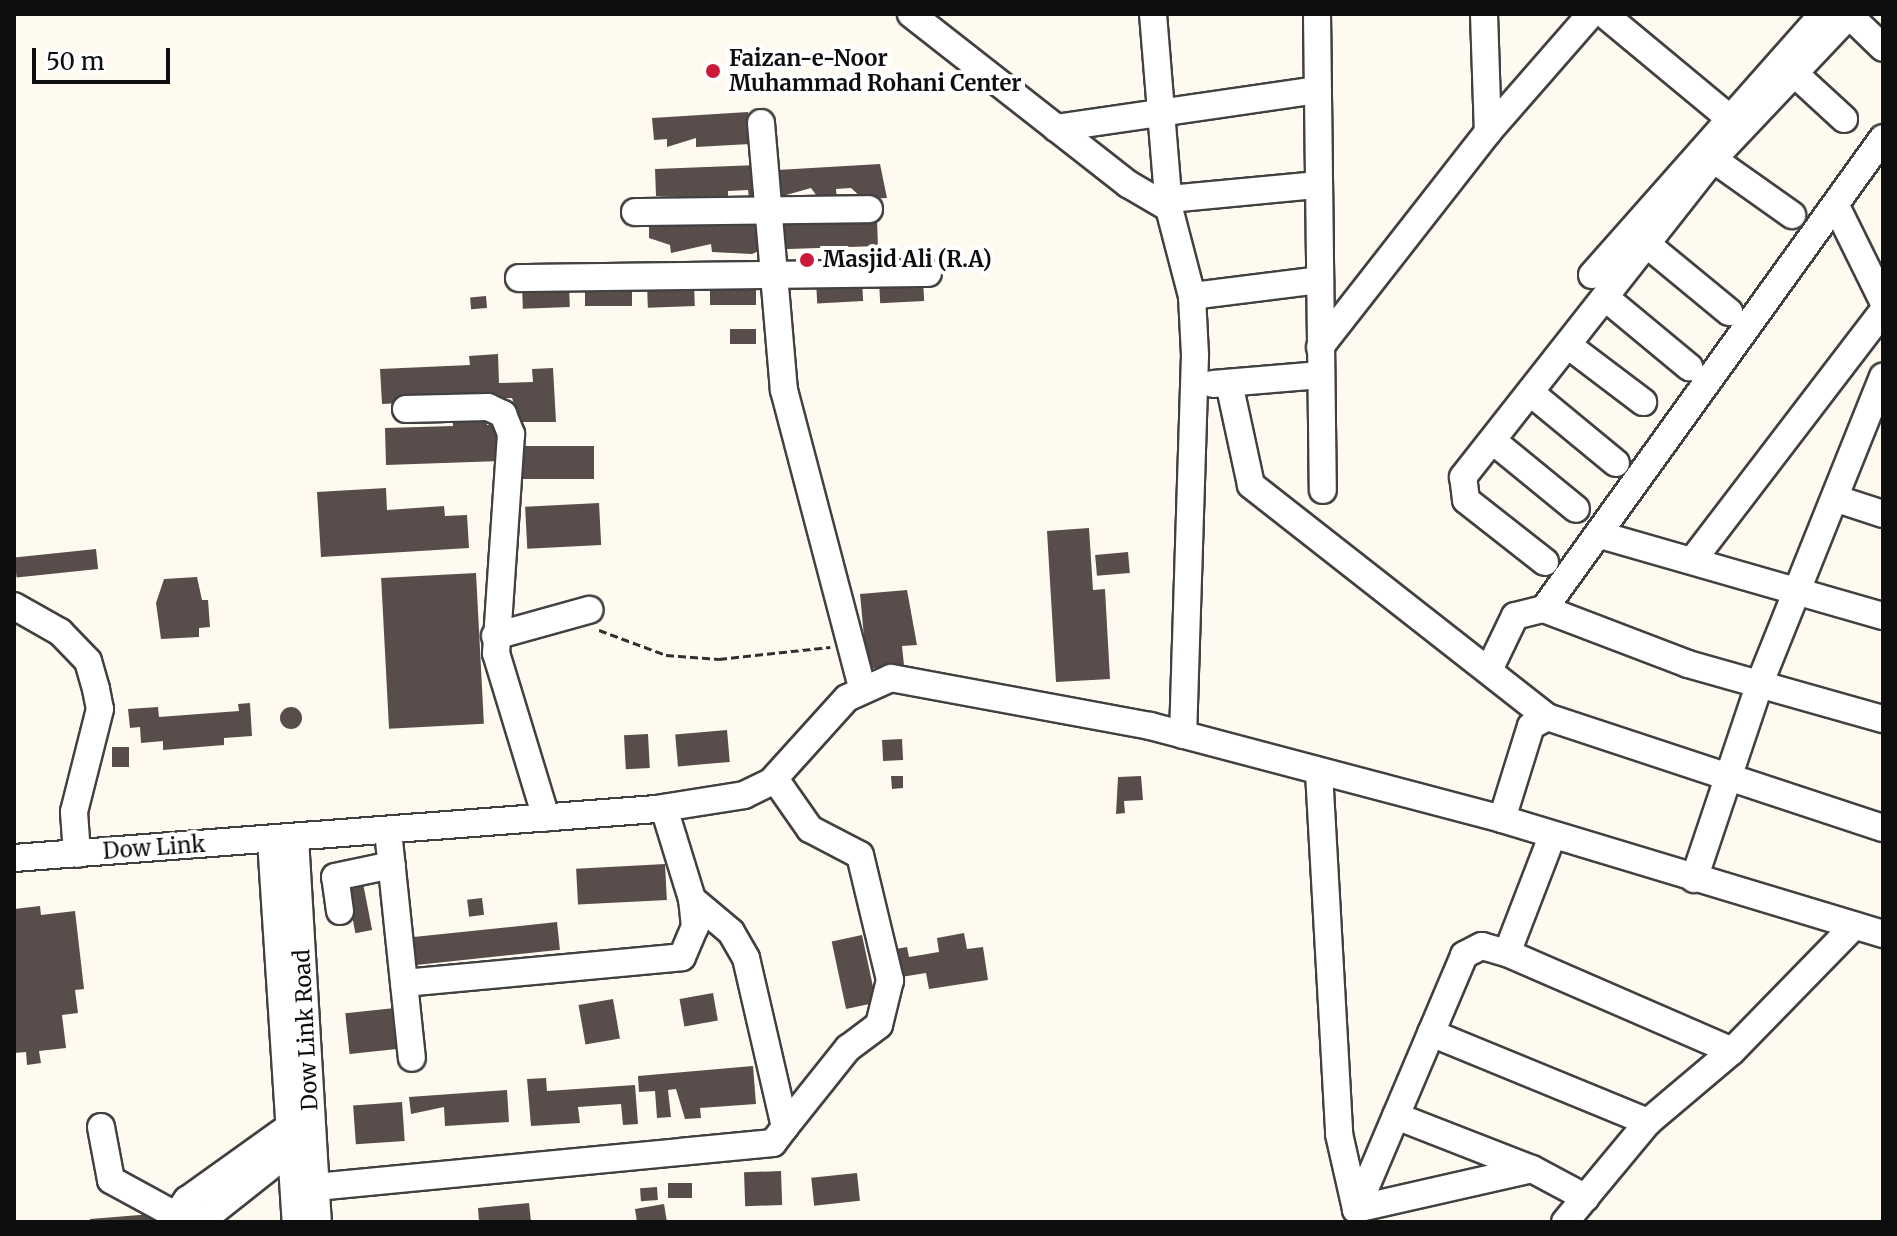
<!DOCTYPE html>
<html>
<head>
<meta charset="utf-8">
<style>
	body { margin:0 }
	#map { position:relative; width:1897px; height:1236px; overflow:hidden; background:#fffaf0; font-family:Merriweather,serif }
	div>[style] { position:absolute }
	.building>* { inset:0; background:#584d4a; transform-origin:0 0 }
	.round { border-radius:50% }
	.path>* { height:3px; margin-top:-1.5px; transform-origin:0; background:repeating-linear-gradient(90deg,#303030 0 8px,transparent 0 12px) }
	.roads { filter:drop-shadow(2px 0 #414141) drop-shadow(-2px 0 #414141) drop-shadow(0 2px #414141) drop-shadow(0 -2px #414141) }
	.minor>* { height:26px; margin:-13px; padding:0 13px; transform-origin:13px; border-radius:13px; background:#fff }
	.dots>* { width:22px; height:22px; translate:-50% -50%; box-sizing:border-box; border:4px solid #fff; border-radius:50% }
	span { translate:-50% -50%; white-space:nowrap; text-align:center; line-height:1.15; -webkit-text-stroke:8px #fff; paint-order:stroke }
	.poi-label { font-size:22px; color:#0e0e0e; font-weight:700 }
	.left { translate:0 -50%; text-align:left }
	.street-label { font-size:22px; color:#0e0e0e }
	.frame { position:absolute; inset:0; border:16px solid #0e0e0e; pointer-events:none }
	.scale { position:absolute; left:32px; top:48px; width:138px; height:36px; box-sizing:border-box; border:4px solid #0e0e0e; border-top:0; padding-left:10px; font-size:24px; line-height:28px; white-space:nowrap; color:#0e0e0e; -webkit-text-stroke:6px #fff; paint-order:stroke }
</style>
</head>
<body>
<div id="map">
	<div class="building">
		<i style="clip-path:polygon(748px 112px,750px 144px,696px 147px,696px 138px,667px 147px,667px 139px,654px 140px,652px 118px)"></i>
		<i style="clip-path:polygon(880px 164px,887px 198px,863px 199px,851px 188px,836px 189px,837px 202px,822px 203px,811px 188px,779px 197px,777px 170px)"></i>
		<i style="clip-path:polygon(758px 165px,760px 198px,749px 198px,748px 190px,728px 191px,728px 198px,656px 196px,655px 169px)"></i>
		<i style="clip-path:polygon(760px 218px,761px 250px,752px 254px,712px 252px,711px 244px,671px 253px,670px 245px,649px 238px,649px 224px)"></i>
		<i style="left:877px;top:219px;width:27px;height:97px;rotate:88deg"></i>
		<i style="left:862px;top:279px;width:22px;height:46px;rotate:87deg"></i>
		<i style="left:923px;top:279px;width:22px;height:44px;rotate:87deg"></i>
		<i style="left:694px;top:283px;width:23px;height:47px;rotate:88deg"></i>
		<i style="left:756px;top:283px;width:22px;height:46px;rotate:90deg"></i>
		<i style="left:569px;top:284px;width:23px;height:47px;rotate:88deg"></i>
		<i style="left:632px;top:284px;width:22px;height:47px;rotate:90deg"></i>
		<i style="left:486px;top:296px;width:12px;height:16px;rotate:85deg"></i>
		<i style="left:756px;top:329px;width:15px;height:26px;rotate:90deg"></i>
		<i style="clip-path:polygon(498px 354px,499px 383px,533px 382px,532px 369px,553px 368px,556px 422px,521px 422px,512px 398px,382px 404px,380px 369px,470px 365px,469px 356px)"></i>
		<i style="clip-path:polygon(486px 411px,487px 425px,499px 424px,501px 461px,386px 465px,385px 428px,453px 426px,452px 412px)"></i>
		<i style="left:594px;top:446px;width:33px;height:72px;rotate:90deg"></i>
		<i style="clip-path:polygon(386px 488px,387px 510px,444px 506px,445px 516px,467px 515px,469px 548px,321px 557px,317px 492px)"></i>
		<i style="left:599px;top:503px;width:42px;height:74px;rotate:87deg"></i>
		<i style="clip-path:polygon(1089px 528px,1093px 590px,1105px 589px,1110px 679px,1056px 682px,1047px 531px)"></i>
		<i style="left:96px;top:549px;width:20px;height:82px;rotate:84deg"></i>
		<i style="left:1128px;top:552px;width:21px;height:33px;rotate:85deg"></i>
		<i style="left:476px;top:573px;width:151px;height:95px;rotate:87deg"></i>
		<i style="clip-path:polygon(197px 577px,202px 600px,208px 600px,210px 627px,199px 628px,199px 637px,161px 639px,156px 603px,164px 579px)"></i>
		<i style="clip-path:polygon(907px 590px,917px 645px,902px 646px,904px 665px,867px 669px,860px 594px)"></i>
		<i style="clip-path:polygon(250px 703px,252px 736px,224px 738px,224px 745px,163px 750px,163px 741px,141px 743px,140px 727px,130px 728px,128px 709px,158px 707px,159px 717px,239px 711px,238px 704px)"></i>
		<i class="round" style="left:280px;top:707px;width:22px;height:22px"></i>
		<i style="left:727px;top:730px;width:32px;height:52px;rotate:85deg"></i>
		<i style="left:648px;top:734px;width:34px;height:24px;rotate:87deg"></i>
		<i style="left:902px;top:739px;width:21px;height:20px;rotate:87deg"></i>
		<i style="left:112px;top:747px;width:17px;height:20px"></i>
		<i style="clip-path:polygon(891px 776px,903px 776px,903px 788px,892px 789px)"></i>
		<i style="clip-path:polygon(1141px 776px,1143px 800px,1124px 801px,1125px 813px,1116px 814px,1118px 777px)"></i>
		<i style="left:665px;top:864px;width:36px;height:89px;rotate:87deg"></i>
		<i style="left:362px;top:878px;width:53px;height:17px;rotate:79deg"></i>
		<i style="left:482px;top:898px;width:17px;height:15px;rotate:83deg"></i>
		<i style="clip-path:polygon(40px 906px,41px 915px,75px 911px,84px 989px,75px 990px,78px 1013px,62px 1015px,66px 1048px,39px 1051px,41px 1063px,27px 1065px,26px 1052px,14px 1053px,14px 909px)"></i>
		<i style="left:557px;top:922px;width:28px;height:149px;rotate:84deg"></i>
		<i style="clip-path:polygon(964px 933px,967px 949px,983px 947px,988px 980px,929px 989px,926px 973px,901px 977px,896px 949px,907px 947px,909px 957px,939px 952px,937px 938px)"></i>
		<i style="left:862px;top:935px;width:69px;height:31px;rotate:78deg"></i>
		<i style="left:713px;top:993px;width:28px;height:34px;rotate:80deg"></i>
		<i style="left:613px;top:999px;width:40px;height:35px;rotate:80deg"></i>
		<i style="left:395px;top:1008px;width:41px;height:50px;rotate:84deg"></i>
		<i style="clip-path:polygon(753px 1066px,756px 1104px,700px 1108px,701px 1118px,685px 1119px,676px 1089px,668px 1090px,671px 1117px,657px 1118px,655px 1091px,639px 1092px,638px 1076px)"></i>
		<i style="clip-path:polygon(546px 1078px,547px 1091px,635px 1085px,638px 1124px,623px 1125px,621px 1104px,578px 1107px,580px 1123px,531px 1126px,527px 1079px)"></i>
		<i style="clip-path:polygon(507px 1090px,509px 1122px,445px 1126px,444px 1107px,411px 1114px,409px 1097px)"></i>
		<i style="left:402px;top:1102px;width:39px;height:49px;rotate:86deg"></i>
		<i style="left:781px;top:1171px;width:34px;height:37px;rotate:88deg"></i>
		<i style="left:857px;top:1173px;width:28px;height:46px;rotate:84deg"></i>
		<i style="left:692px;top:1183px;width:15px;height:24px;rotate:90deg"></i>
		<i style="left:657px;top:1187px;width:13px;height:17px;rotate:86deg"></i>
		<i style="clip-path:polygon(529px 1203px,531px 1222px,479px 1222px,478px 1208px)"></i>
		<i style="clip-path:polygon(664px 1204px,667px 1222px,637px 1222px,635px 1209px)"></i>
		<i style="clip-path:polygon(152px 1214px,153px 1222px,90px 1222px,90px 1219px)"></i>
	</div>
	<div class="path">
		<i style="left:599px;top:630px;width:72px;rotate:20.5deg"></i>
		<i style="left:666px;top:655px;width:53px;rotate:4.3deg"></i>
		<i style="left:719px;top:659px;width:112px;rotate:-6.2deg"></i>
	</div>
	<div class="roads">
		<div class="minor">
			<i style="left:911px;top:14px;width:276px;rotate:38.1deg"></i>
			<i style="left:1128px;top:184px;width:48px;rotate:30.3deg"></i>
			<i style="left:1169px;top:208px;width:91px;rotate:75.4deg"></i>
			<i style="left:1192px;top:296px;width:59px;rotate:87.1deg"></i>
			<i style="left:1195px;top:355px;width:380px;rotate:91.8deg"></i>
			<i style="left:1153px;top:14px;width:195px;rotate:85.3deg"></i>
			<i style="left:1317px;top:14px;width:476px;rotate:89.3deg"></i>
			<i style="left:1484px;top:14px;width:118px;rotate:88.1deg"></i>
			<i style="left:1604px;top:14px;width:160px;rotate:39.7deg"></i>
			<i style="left:1849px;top:15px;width:47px;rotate:44.1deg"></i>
			<i style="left:1794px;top:73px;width:68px;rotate:42.6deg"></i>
			<i style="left:761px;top:123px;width:268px;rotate:85.1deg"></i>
			<i style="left:784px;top:390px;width:307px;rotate:75.3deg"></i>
			<i style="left:1056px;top:128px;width:264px;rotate:-8.3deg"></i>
			<i style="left:1713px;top:159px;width:97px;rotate:35.3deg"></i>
			<i style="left:1169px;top:199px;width:150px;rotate:-5.4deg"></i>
			<i style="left:1836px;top:206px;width:106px;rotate:63.7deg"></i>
			<i style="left:635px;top:212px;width:234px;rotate:-0.7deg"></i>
			<i style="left:1649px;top:246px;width:104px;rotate:39.5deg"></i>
			<i style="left:1592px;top:275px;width:349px;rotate:-48.5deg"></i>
			<i style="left:519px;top:278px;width:409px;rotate:-0.7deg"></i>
			<i style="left:1192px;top:296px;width:129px;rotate:-7.1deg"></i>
			<i style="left:1607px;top:299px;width:107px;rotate:39.7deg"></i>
			<i style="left:1569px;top:346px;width:93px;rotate:37.1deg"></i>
			<i style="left:1320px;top:347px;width:273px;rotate:-52deg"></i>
			<i style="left:1488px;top:132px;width:157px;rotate:-48.9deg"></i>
			<i style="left:1229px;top:383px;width:104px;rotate:77.8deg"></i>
			<i style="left:1251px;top:485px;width:376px;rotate:38.1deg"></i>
			<i style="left:1547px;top:717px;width:354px;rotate:18.3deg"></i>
			<i style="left:1213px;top:384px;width:108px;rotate:-4.8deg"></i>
			<i style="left:1531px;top:393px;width:110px;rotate:39.5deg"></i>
			<i style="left:406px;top:409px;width:82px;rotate:-1.4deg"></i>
			<i style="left:488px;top:407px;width:17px;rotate:25deg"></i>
			<i style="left:503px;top:414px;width:22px;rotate:68deg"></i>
			<i style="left:511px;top:434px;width:220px;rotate:93.9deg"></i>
			<i style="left:496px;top:653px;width:172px;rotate:73.1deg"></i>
			<i style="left:1493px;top:441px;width:107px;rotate:39.3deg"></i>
			<i style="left:1837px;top:499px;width:48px;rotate:18.1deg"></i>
			<i style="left:1604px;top:536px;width:290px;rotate:16deg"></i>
			<i style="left:1692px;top:561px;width:315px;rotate:-52.6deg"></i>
			<i style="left:1545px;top:562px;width:100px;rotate:-141.9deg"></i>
			<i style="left:1466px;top:500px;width:23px;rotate:-97deg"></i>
			<i style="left:1463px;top:477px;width:405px;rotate:-51.8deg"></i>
			<i style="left:1713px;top:159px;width:199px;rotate:-46.6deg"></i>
			<i style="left:14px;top:606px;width:53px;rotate:29.5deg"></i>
			<i style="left:60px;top:632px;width:40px;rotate:46deg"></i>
			<i style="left:88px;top:661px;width:29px;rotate:74deg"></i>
			<i style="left:96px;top:689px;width:20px;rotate:79deg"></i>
			<i style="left:100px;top:709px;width:106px;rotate:104.2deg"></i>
			<i style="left:74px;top:812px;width:42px;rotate:85.9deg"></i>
			<i style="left:1544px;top:609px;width:580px;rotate:-54.26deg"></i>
			<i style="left:495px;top:636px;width:98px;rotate:-15.5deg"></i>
			<i style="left:1489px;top:670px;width:60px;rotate:-64.3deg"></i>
			<i style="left:1515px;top:616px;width:30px;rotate:-14deg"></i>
			<i style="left:1544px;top:609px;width:154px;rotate:20.9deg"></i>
			<i style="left:1688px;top:664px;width:203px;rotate:15.8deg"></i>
			<i style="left:1319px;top:772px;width:363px;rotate:86.8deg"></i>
			<i style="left:1339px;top:1134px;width:77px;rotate:77.2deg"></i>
			<i style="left:1356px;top:1209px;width:180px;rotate:-12.8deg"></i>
			<i style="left:775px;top:779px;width:61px;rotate:55deg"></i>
			<i style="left:810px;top:829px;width:56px;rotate:27.5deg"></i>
			<i style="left:860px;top:855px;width:129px;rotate:76.5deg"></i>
			<i style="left:890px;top:980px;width:46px;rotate:103.7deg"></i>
			<i style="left:879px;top:1025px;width:39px;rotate:143deg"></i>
			<i style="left:848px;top:1048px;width:101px;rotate:128.6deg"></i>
			<i style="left:1502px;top:819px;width:97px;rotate:-72.7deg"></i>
			<i style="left:1531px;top:726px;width:18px;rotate:-29deg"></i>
			<i style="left:388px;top:831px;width:228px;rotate:84deg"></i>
			<i style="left:295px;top:838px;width:385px;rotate:86.6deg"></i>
			<i style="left:1551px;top:839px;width:122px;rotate:111.1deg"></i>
			<i style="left:1507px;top:953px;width:245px;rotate:23.5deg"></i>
			<i style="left:271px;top:840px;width:383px;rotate:86.3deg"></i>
			<i style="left:14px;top:858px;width:644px;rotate:-4.36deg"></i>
			<i style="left:656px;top:809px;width:89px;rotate:-9deg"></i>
			<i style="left:744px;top:795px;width:30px;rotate:-26deg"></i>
			<i style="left:771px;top:782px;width:113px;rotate:-47.9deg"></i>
			<i style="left:847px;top:698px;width:48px;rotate:-24.4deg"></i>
			<i style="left:891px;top:678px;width:263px;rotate:10.5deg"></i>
			<i style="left:1150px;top:726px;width:364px;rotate:14.8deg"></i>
			<i style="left:1502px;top:819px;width:398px;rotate:16.8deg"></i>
			<i style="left:1694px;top:879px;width:210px;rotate:-71.4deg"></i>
			<i style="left:1761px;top:680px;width:327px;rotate:-68.1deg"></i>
			<i style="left:340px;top:911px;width:34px;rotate:-98deg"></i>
			<i style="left:335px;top:877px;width:58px;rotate:-11.9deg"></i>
			<i style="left:404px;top:983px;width:279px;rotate:-5.3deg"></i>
			<i style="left:682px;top:957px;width:33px;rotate:-67deg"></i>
			<i style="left:695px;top:927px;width:28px;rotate:-96deg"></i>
			<i style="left:692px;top:899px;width:95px;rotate:-107.1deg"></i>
			<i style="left:1431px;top:1033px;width:235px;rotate:22.3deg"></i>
			<i style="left:1396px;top:1116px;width:146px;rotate:21.3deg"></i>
			<i style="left:1532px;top:1169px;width:61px;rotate:28.2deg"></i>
			<i style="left:101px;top:1127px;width:54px;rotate:79.3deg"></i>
			<i style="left:111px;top:1180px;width:88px;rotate:28.6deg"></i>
			<i style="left:316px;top:1187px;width:459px;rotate:-5.5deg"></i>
			<i style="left:773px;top:1143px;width:20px;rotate:-53deg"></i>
			<i style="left:785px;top:1127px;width:173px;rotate:-103deg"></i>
			<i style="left:746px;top:958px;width:30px;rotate:-120deg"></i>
			<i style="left:731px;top:932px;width:51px;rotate:-139.8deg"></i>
			<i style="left:1356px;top:1210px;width:277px;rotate:-67deg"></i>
			<i style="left:1464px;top:955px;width:20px;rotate:-27deg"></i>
			<i style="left:1482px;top:946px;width:26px;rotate:16deg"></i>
			<i style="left:172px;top:1222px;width:27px;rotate:-56deg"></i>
			<i style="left:187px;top:1200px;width:125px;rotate:-35.6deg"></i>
			<i style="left:200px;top:1222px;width:116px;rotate:-38.4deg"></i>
			<i style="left:1565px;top:1222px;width:130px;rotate:-50.3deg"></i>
			<i style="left:1648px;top:1122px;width:110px;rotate:-40.2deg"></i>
			<i style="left:1732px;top:1051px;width:175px;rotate:-45.7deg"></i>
		</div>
	</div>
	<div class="dots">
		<i style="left:713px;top:71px;background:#cb1a39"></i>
		<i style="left:807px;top:260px;background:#cb1a39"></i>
	</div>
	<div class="poi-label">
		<span class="left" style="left:729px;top:71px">Faizan-e-Noor<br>Muhammad Rohani Center</span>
		<span class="left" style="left:823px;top:260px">Masjid Ali (R.A)</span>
	</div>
	<div class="street-label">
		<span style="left:154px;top:848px;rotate:-4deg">Dow Link</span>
		<span style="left:306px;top:1030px;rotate:-93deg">Dow Link Road</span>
	</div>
	<div class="frame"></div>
	<div class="scale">50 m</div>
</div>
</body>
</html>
